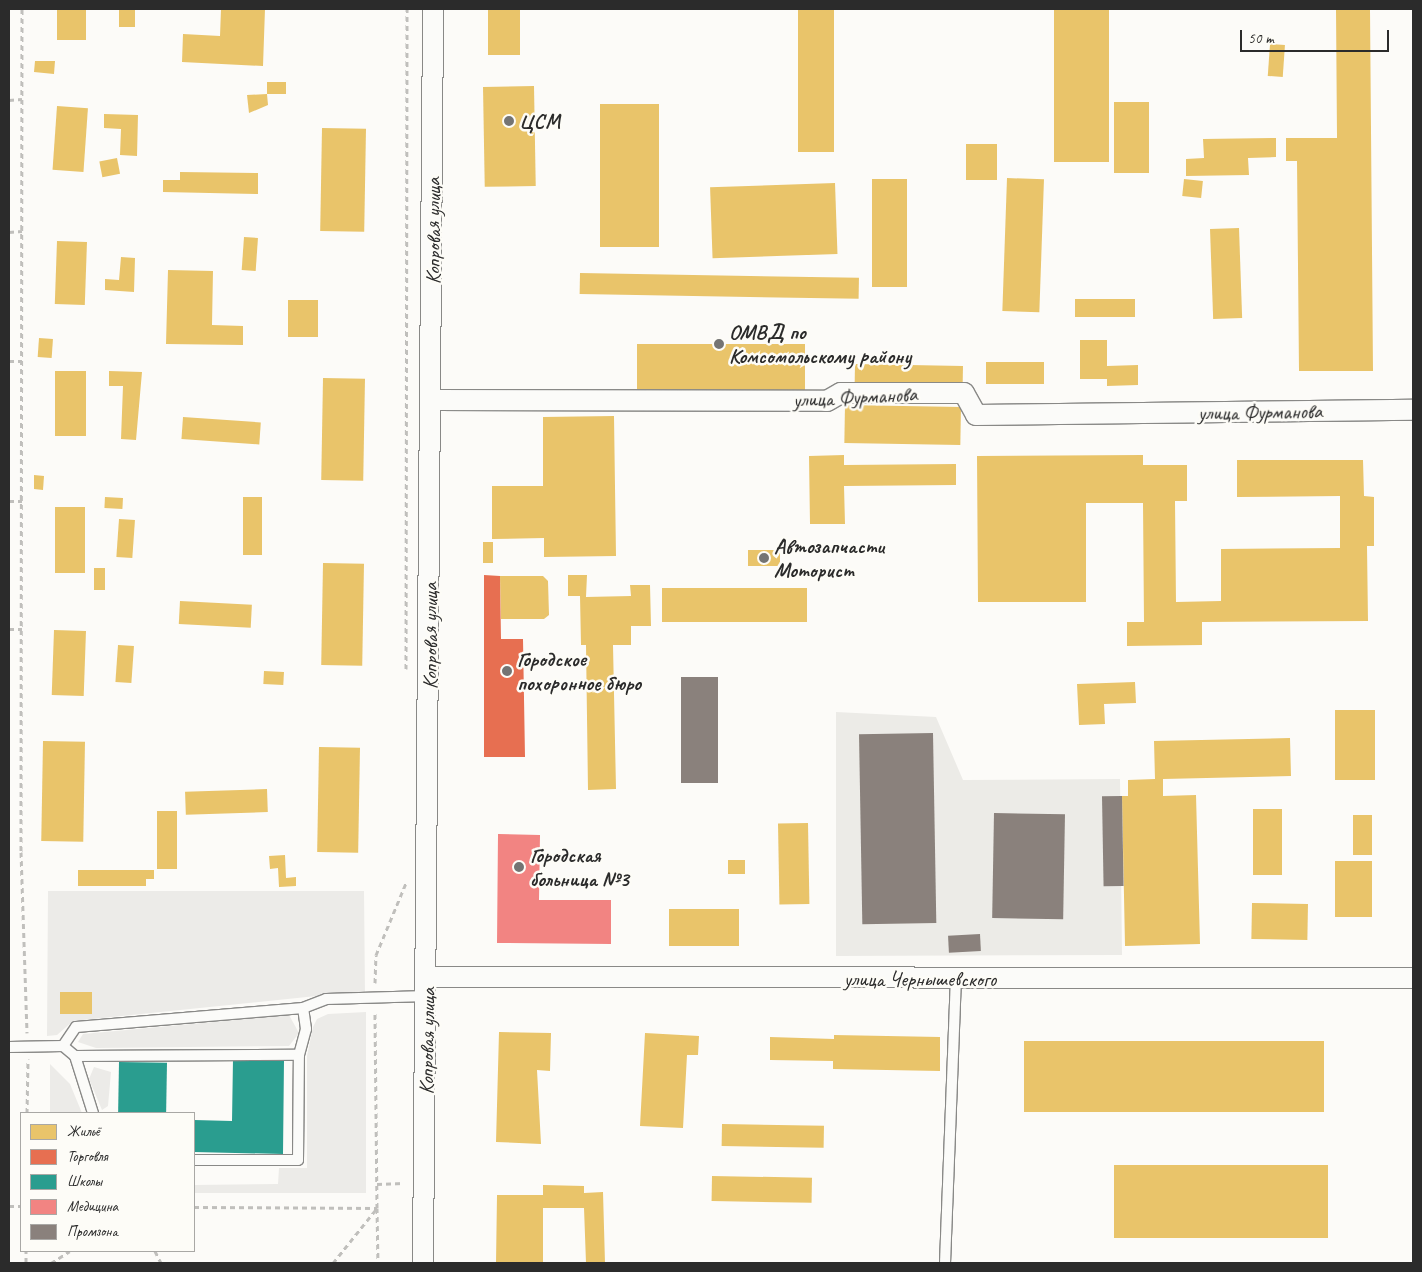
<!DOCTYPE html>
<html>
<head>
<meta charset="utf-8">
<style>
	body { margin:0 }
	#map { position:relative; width:1422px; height:1272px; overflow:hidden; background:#fcfbf8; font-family:Caveat,sans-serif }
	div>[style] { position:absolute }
	.built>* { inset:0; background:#ecebe7 }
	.green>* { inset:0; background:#ecebe8 }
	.homes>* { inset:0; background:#e9c46a; transform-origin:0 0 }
	.shops>* { inset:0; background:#e76f51 }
	.schools>* { inset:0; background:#2a9d8f; transform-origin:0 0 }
	.health>* { inset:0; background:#f28482 }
	.industry>* { inset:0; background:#8a817c; transform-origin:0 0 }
	.path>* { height:3px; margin-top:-1.5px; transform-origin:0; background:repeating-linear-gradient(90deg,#c0bfbc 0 5px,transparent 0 9px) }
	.roads { filter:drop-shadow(1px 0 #898987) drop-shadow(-1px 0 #898987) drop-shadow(0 1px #898987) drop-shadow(0 -1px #898987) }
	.service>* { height:10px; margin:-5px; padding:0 5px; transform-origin:5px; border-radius:5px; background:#fbfbf9 }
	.minor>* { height:20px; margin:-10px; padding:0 10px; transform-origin:10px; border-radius:10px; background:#fbfbf9 }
	.dots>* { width:14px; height:14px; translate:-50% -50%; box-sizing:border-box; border:2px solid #fdfcf7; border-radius:50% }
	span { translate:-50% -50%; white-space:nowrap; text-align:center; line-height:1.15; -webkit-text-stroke:5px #fdfcf7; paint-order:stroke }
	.poi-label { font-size:21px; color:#2b2b2b; font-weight:700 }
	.left { translate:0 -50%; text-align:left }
	.street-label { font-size:21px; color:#2b2b2b }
	.frame { position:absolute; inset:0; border:10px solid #2b2b2b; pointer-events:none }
	.legend { position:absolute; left:20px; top:1112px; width:175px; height:140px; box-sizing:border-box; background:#fdfcf7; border:1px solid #a9a8a5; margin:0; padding:6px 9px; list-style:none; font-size:15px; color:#2b2b2b }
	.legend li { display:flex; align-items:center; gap:10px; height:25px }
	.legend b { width:25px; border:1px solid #a9a8a5 }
	.scale { position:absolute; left:1240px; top:30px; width:149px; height:22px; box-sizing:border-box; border:2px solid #2b2b2b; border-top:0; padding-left:6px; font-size:15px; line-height:18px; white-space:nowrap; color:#2b2b2b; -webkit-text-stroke:4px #fdfcf7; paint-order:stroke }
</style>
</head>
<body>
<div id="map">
	<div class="built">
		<i style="clip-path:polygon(836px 712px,936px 717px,963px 780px,1120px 779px,1122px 955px,836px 956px)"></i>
	</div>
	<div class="green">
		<i style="clip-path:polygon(48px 891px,364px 891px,365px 995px,326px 995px,73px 1021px,57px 1035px,47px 1036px)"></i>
		<i style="clip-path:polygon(366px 1012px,366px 1193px,194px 1193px,194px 1185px,278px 1184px,279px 1168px,307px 1168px,307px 1056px,313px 1027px,317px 1019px,328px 1014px)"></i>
		<i style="clip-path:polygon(289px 1015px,299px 1033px,289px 1046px,96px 1048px,78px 1042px,83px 1034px)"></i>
		<i style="clip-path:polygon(50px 1064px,70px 1084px,82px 1113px,50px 1113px)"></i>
		<i style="clip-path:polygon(94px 1067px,111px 1072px,108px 1106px,102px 1110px,89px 1079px)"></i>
	</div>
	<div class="homes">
		<i style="left:57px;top:9px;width:29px;height:31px"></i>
		<i style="left:119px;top:9px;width:16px;height:18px"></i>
		<i style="clip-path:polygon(221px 9px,265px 9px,263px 66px,182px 62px,183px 34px,220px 36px)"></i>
		<i style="left:488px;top:9px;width:32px;height:46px"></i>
		<i style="left:798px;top:9px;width:36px;height:143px"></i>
		<i style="left:1054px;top:9px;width:55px;height:153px"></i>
		<i style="clip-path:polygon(1336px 9px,1370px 9px,1373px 371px,1299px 371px,1297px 161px,1286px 161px,1286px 138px,1337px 138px)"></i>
		<i style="left:1270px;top:44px;width:15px;height:32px;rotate:4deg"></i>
		<i style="clip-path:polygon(35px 61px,55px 61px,54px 74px,34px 72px)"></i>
		<i style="left:267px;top:82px;width:19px;height:12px"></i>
		<i style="left:534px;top:86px;width:100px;height:51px;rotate:89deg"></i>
		<i style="clip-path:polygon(267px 94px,268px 105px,249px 113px,247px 95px)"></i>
		<i style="left:1114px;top:102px;width:35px;height:71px"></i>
		<i style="left:600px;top:104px;width:59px;height:143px"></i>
		<i style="left:57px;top:106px;width:31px;height:64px;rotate:4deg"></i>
		<i style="clip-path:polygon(104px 114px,138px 115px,137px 156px,120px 155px,121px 129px,104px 128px)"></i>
		<i style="left:322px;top:128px;width:44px;height:103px;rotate:1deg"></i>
		<i style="clip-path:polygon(1276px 138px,1276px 157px,1248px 158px,1249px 175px,1186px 176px,1186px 159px,1204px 158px,1203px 139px)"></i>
		<i style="left:966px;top:144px;width:31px;height:36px"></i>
		<i style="left:117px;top:158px;width:16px;height:18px;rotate:79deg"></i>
		<i style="clip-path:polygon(180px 172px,258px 173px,258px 194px,163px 192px,163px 180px,180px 180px)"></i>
		<i style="left:1007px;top:178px;width:37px;height:133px;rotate:2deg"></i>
		<i style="left:872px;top:179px;width:35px;height:108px"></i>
		<i style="left:1184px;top:179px;width:19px;height:17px;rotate:6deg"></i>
		<i style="left:835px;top:183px;width:71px;height:125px;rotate:88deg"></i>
		<i style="left:1239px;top:228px;width:90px;height:29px;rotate:88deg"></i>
		<i style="left:244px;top:237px;width:14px;height:33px;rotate:4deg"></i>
		<i style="left:57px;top:241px;width:30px;height:63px;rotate:2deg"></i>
		<i style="clip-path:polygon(121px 257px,135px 258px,134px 292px,105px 290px,105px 279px,119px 280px)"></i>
		<i style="clip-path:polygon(168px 270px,213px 271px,212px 325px,243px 326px,243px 345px,166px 344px)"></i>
		<i style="left:580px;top:273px;width:279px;height:21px;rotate:1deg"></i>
		<i style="left:1075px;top:299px;width:60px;height:18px"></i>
		<i style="left:288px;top:300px;width:30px;height:37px"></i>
		<i style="left:39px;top:338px;width:14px;height:19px;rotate:4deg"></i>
		<i style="clip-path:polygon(1080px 340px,1107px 340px,1107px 366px,1138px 365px,1138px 385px,1107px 386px,1107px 379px,1080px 379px)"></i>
		<i style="left:637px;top:344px;width:168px;height:46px"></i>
		<i style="left:986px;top:362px;width:58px;height:22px"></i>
		<i style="left:855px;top:364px;width:108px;height:24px;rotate:1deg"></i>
		<i style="left:55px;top:371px;width:31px;height:65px"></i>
		<i style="clip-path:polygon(109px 371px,142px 372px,136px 440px,121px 439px,123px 386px,109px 386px)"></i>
		<i style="left:323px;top:378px;width:42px;height:102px;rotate:1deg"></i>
		<i style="left:845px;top:405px;width:116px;height:38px;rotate:1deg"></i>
		<i style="clip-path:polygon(614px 416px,616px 556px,544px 557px,544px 538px,492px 539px,492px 486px,543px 486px,543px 417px)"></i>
		<i style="left:183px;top:417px;width:78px;height:22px;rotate:4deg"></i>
		<i style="clip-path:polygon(844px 455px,844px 465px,956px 464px,956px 485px,844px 486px,845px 524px,810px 524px,809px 456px)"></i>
		<i style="clip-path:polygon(1143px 455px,1143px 465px,1187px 465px,1187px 501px,1175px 501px,1176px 602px,1221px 601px,1221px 549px,1340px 548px,1340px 496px,1237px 497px,1237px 460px,1363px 460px,1364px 496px,1374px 497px,1374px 546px,1367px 546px,1368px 621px,1202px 622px,1202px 645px,1127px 646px,1127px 622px,1144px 622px,1143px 503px,1086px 503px,1086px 602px,978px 602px,977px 456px)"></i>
		<i style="clip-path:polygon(34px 475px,44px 476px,43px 490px,34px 489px)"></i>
		<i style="left:105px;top:497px;width:18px;height:11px;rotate:3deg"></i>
		<i style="left:243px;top:497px;width:19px;height:58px"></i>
		<i style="left:55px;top:507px;width:30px;height:66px"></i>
		<i style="left:119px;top:519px;width:16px;height:38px;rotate:4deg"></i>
		<i style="left:483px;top:542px;width:10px;height:21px"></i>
		<i style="left:780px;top:550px;width:16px;height:32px;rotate:90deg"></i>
		<i style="left:323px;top:563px;width:41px;height:102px;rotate:1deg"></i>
		<i style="left:94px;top:568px;width:11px;height:22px"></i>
		<i style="clip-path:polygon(568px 575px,587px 575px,586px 597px,631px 596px,630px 585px,650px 585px,651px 626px,631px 626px,631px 645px,613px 645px,616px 789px,588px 790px,586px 645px,581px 645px,580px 596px,568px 596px)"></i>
		<i style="clip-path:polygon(500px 576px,543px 576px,548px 581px,549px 615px,544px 619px,501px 619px)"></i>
		<i style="left:807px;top:588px;width:34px;height:145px;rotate:90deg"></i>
		<i style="left:180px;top:601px;width:72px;height:23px;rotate:3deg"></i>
		<i style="left:54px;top:630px;width:32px;height:65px;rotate:2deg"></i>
		<i style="left:118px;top:645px;width:16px;height:37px;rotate:4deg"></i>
		<i style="left:264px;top:671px;width:20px;height:13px;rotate:3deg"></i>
		<i style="clip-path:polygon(1135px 682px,1136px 703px,1104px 704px,1105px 724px,1079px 725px,1077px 684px)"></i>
		<i style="left:1335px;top:710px;width:40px;height:70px"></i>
		<i style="clip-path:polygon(1290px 738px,1291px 776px,1163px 779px,1163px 796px,1196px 795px,1200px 944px,1125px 946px,1122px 796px,1128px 796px,1128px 780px,1155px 779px,1154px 741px)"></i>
		<i style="left:43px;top:741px;width:42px;height:100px;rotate:1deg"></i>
		<i style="left:319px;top:747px;width:41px;height:105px;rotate:1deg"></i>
		<i style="left:267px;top:789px;width:23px;height:82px;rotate:88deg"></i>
		<i style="left:1253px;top:809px;width:29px;height:66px"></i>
		<i style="left:157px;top:811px;width:20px;height:58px"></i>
		<i style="left:1353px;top:815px;width:19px;height:40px"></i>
		<i style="left:808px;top:823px;width:81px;height:30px;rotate:89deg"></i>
		<i style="clip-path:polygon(285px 855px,286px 878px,296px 877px,296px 886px,279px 887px,278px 868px,270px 869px,269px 856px)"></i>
		<i style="left:728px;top:860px;width:17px;height:14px"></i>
		<i style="left:1372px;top:861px;width:56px;height:37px;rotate:90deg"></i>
		<i style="clip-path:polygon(78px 870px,154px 870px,154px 879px,146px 879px,146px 886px,78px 886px)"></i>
		<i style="left:1252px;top:903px;width:56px;height:36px;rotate:1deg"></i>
		<i style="left:669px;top:909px;width:70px;height:37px"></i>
		<i style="left:60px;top:992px;width:32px;height:22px"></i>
		<i style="clip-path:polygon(499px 1032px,551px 1033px,550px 1071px,537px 1070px,541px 1144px,496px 1142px)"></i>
		<i style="clip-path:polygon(645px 1033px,699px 1036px,698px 1055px,687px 1055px,683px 1128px,640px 1126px)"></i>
		<i style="clip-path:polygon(834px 1035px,940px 1037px,940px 1071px,833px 1069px,833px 1061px,770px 1060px,770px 1037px,834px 1039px)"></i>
		<i style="left:1324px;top:1041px;width:71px;height:300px;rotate:90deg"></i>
		<i style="left:722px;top:1124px;width:102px;height:22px;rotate:1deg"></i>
		<i style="left:1114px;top:1165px;width:214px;height:73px"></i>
		<i style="left:712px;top:1176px;width:100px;height:25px;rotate:1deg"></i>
		<i style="clip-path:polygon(543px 1185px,584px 1186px,584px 1193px,603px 1192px,605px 1263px,586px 1263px,584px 1208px,543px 1208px,543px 1263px,496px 1263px,497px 1195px,543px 1195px)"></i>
	</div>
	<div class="shops">
		<i style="clip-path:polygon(484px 575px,500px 576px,501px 639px,523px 639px,525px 757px,484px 757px)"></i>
	</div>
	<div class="schools">
		<i style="clip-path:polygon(233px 1059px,284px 1060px,283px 1154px,194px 1152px,194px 1120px,232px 1121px)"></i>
		<i style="left:119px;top:1062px;width:48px;height:51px;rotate:1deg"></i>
	</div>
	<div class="health">
		<i style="clip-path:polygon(498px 834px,540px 835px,539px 900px,611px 900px,611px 944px,497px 943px)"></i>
	</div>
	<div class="industry">
		<i style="left:681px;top:677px;width:37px;height:106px"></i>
		<i style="left:933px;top:733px;width:190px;height:74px;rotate:89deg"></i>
		<i style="left:1122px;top:796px;width:90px;height:20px;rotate:89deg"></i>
		<i style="left:994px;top:813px;width:71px;height:105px;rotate:1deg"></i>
		<i style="left:980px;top:934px;width:17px;height:32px;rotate:87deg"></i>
	</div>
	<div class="path">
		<i style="left:22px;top:9px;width:843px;rotate:90.07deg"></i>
		<i style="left:21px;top:852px;width:181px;rotate:88.1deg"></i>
		<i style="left:9px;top:100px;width:13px;rotate:-4deg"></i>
		<i style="left:9px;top:232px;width:13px;rotate:-4deg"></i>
		<i style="left:9px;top:361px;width:13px"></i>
		<i style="left:9px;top:501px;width:13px"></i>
		<i style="left:9px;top:629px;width:13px"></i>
		<i style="left:406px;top:669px;width:660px;rotate:-89.91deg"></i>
		<i style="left:375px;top:983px;width:28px;rotate:-88deg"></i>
		<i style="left:376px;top:955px;width:78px;rotate:-67.4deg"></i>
		<i style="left:27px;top:1113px;width:54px;rotate:-88.9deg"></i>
		<i style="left:377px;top:1184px;width:27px;rotate:-2deg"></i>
		<i style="left:9px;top:1206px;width:12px"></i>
		<i style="left:194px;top:1207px;width:183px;rotate:0.3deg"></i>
		<i style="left:377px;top:1208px;width:55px;rotate:89deg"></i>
		<i style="left:155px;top:1251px;width:13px;rotate:63deg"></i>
		<i style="left:26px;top:1263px;width:12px;rotate:-90deg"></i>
		<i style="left:51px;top:1263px;width:22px;rotate:-32deg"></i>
		<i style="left:333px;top:1263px;width:70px;rotate:-51.3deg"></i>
		<i style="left:377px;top:1208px;width:196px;rotate:-90.6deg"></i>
	</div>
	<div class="roads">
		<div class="service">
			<i style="left:63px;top:1046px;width:16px;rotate:40deg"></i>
			<i style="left:75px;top:1056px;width:60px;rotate:72.5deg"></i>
			<i style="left:9px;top:1047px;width:54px;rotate:-1.1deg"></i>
			<i style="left:63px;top:1046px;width:23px;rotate:-56deg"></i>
			<i style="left:76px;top:1027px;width:228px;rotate:-4.8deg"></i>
			<i style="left:303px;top:1008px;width:25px;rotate:-21deg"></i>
			<i style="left:326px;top:999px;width:101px;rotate:-1.7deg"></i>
			<i style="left:75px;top:1056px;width:224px;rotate:-0.3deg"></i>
			<i style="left:194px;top:1160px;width:104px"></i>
			<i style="left:298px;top:1160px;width:105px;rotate:-89.5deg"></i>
			<i style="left:299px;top:1055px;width:27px;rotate:-75deg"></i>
			<i style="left:306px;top:1029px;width:21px;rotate:-98deg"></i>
			<i style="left:945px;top:1263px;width:283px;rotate:-87.8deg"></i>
		</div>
		<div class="minor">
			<i style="left:432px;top:400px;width:395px;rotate:0.1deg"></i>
			<i style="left:827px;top:401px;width:16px;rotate:-30deg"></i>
			<i style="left:841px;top:393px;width:123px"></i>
			<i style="left:964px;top:393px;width:25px;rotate:61deg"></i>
			<i style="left:976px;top:415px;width:437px;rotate:-0.7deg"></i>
			<i style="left:428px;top:977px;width:985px;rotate:0.06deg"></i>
			<i style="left:423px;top:1263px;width:1254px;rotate:-89.54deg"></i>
		</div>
	</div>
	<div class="dots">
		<i style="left:509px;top:121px;background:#747473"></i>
		<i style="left:719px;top:344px;background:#747473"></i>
		<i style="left:764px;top:558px;background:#747473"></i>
		<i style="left:507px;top:671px;background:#747473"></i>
		<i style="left:519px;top:867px;background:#747473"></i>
	</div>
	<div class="poi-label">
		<span class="left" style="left:519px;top:121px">ЦСМ</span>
		<span class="left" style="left:729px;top:344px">ОМВД по<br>Комсомольскому району</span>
		<span class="left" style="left:774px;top:558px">Автозапчасти<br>Моторист</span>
		<span class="left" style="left:517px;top:671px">Городское<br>похоронное бюро</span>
		<span class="left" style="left:530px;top:867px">Городская<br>больница №3</span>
	</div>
	<div class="street-label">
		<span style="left:433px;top:231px;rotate:-90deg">Копровая улица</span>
		<span style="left:855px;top:397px;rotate:-3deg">улица Фурманова</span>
		<span style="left:1260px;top:412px;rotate:-1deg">улица Фурманова</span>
		<span style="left:430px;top:636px;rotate:-90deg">Копровая улица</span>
		<span style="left:920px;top:979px">улица Чернышевского</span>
		<span style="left:427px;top:1041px;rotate:-89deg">Копровая улица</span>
	</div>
	<div class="frame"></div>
	<ul class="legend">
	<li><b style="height:14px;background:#e9c46a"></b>Жильё</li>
	<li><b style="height:14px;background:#e76f51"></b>Торговля</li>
	<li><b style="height:14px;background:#2a9d8f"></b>Школы</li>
	<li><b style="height:14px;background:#f28482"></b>Медицина</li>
	<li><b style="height:14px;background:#8a817c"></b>Промзона</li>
	</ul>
	<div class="scale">50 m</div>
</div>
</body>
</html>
